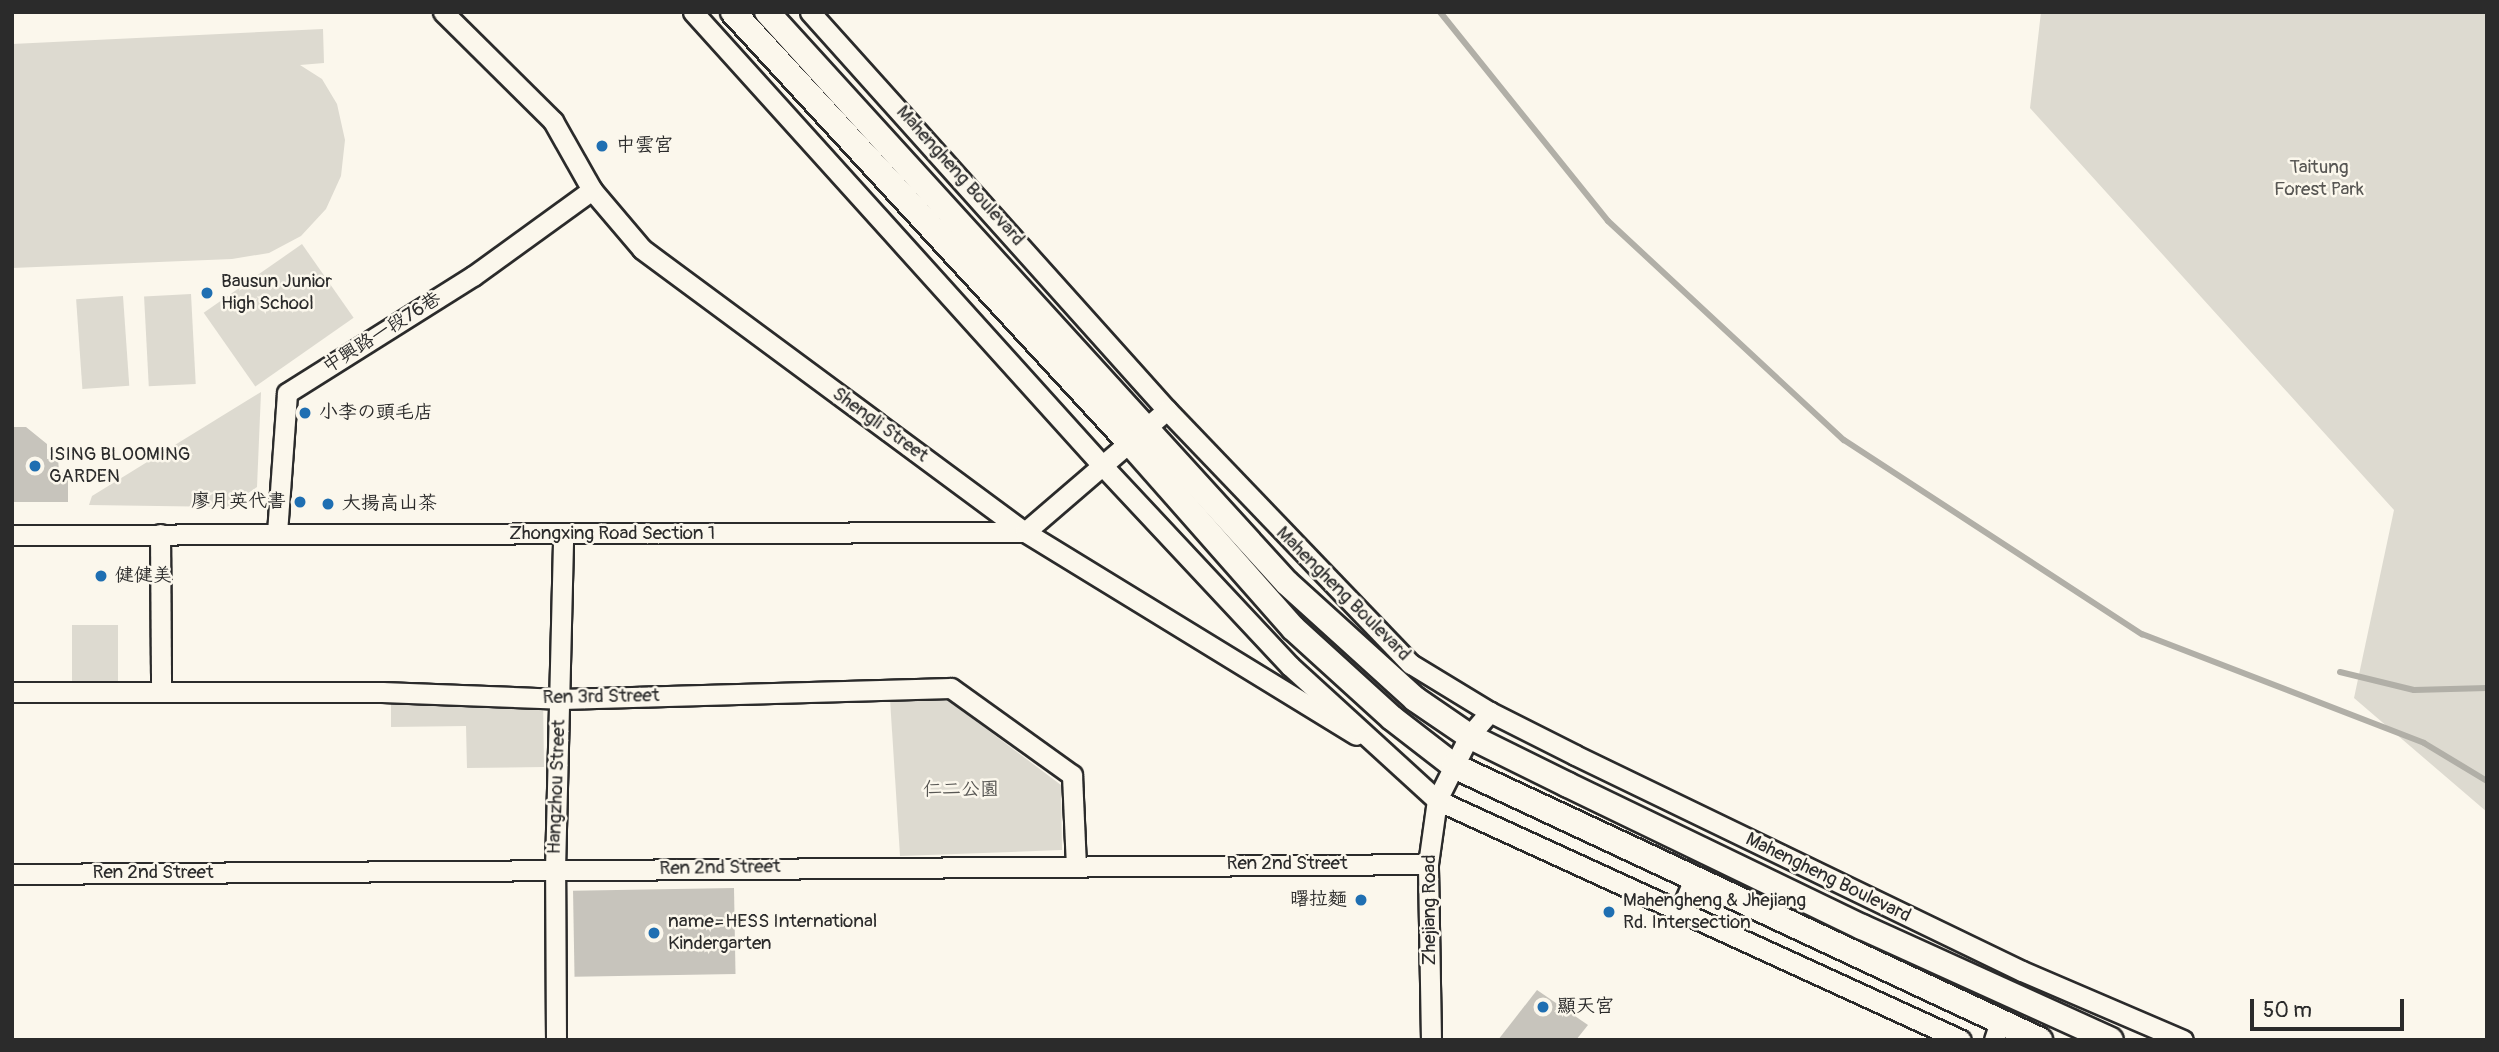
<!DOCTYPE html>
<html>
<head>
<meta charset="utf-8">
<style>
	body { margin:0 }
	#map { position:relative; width:2499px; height:1052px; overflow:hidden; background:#fbf7ec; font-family:Pangolin,"LXGW WenKai TC","Klee One",sans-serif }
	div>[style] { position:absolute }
	.green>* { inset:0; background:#dddad0; transform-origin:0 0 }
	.stream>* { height:6px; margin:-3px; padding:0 3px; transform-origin:3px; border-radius:3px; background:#b1afa7 }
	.building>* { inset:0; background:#c7c4bc; transform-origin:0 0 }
	.roads { filter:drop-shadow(2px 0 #2b2b2b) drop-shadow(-2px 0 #2b2b2b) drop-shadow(0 2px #2b2b2b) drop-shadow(0 -2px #2b2b2b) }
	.minor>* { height:19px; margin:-9.5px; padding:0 9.5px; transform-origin:9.5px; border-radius:9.5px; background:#fbf7ec }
	.tertiary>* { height:24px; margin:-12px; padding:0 12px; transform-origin:12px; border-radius:12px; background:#fbf7ec }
	.dots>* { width:19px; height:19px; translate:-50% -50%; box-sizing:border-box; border:4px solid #fbf7ec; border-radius:50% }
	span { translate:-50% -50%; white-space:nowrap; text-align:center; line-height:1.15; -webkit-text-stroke:5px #fbf7ec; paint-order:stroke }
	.poi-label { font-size:19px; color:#2b2b2b }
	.left { translate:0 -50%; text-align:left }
	.right { translate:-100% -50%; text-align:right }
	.park-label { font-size:19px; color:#585754 }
	.street-label { font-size:19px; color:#2b2b2b }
	.frame { position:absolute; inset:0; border:14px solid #2b2b2b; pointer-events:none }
	.scale { position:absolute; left:2250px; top:999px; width:154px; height:32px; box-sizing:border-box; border:4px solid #2b2b2b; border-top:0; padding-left:9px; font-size:21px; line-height:24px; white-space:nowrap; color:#2b2b2b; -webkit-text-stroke:5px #fbf7ec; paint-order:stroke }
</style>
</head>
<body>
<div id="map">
	<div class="green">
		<i style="clip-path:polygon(2041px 12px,2487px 12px,2487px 812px,2354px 698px,2394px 510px,2030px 108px)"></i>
		<i style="clip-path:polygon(323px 29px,324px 63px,300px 65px,322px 79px,337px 104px,345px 140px,341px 176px,326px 209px,301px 236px,269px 253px,232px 259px,12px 268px,12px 44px)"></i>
		<i style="left:302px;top:244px;width:90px;height:120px;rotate:55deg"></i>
		<i style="left:191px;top:294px;width:90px;height:47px;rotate:87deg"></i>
		<i style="left:123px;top:296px;width:90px;height:47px;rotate:86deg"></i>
		<i style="clip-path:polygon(261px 392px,257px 487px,227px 507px,89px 505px,92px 496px)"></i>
		<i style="left:72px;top:625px;width:46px;height:60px"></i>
		<i style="clip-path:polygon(543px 695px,544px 767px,467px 768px,466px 726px,391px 727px,391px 699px)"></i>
		<i style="clip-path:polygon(890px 699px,948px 700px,1061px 785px,1062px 850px,900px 856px)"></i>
	</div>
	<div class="stream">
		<i style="left:1440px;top:12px;width:268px;rotate:51.2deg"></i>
		<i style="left:1608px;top:221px;width:322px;rotate:42.9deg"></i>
		<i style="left:1844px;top:440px;width:356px;rotate:33.1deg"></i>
		<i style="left:2142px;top:634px;width:302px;rotate:21.1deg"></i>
		<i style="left:2424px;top:743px;width:74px;rotate:31.1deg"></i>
		<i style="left:2340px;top:672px;width:76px;rotate:13.7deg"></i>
		<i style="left:2414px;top:690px;width:73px;rotate:-1.6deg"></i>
	</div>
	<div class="building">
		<i style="clip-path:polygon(12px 427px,26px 427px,47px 444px,47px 459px,58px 458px,59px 472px,68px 474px,68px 502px,12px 502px)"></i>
		<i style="left:734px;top:888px;width:86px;height:161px;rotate:89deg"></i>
		<i style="clip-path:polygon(1537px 990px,1588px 1025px,1576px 1040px,1498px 1040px)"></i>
	</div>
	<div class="roads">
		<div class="minor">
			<i style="left:443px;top:12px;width:155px;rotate:44.7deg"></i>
			<i style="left:553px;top:121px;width:79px;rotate:60.5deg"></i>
			<i style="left:592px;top:190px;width:77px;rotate:49.7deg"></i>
			<i style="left:642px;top:249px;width:476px;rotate:36.5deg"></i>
			<i style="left:1025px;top:532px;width:388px;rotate:31.5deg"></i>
			<i style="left:693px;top:12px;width:609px;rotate:47.93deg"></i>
			<i style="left:1101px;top:464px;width:277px;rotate:46.9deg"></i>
			<i style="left:1290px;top:666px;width:199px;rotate:42.4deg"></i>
			<i style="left:1437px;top:800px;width:576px;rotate:24.61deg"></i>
			<i style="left:810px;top:12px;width:535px;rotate:48.11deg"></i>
			<i style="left:1167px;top:410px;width:352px;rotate:46.2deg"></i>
			<i style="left:1411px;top:664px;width:92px;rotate:31.3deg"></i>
			<i style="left:1490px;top:712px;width:95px;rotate:26.8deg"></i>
			<i style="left:1575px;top:755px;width:496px;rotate:25.8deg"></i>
			<i style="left:2022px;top:971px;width:175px;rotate:23.2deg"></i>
			<i style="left:277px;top:533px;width:140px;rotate:-85.9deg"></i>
			<i style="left:287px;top:393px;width:220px;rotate:-32.2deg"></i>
			<i style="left:473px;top:276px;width:147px;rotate:-35.9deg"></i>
			<i style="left:160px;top:534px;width:158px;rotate:89.6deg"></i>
			<i style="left:12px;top:535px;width:1013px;rotate:-0.17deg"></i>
			<i style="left:1025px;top:532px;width:187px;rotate:-40.7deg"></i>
			<i style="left:12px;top:692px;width:370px"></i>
			<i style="left:382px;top:692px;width:179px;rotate:2.2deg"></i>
			<i style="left:561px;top:699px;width:390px;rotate:-1.6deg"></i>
			<i style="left:951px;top:688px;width:149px;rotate:35.7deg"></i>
			<i style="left:1072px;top:775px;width:90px;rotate:87.5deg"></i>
			<i style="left:12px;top:874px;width:1416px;rotate:-0.4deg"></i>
			<i style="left:1680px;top:911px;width:34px;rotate:-66deg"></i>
			<i style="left:556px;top:1040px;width:170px;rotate:-90.3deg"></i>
			<i style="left:555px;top:870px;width:336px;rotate:-88.6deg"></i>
			<i style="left:1431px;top:1040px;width:176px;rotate:-91deg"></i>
			<i style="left:1428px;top:864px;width:65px;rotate:-82deg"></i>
			<i style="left:1437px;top:800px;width:72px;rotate:-63.4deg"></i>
			<i style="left:1469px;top:736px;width:32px;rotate:-49deg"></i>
			<i style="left:1994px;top:1040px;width:19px;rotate:-72deg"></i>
		</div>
		<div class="tertiary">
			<i style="left:733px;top:12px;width:585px;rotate:47.36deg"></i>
			<i style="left:1129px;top:442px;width:248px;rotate:48.6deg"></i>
			<i style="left:1293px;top:628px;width:134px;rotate:42.3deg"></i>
			<i style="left:1392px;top:718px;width:78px;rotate:37.7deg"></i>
			<i style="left:1454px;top:766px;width:647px;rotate:25.06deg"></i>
			<i style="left:767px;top:12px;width:772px;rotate:47.68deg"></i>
			<i style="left:1287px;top:583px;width:173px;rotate:42.2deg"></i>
			<i style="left:1415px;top:699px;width:65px;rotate:34.4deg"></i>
			<i style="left:1469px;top:736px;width:110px;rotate:26.3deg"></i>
			<i style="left:1568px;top:785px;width:326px;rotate:25.8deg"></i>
			<i style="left:1862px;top:927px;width:273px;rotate:24.4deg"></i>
		</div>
	</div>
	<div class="dots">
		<i style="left:602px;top:146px;background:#1f6fb2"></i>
		<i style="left:207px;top:293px;background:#1f6fb2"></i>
		<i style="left:305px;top:413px;background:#1f6fb2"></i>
		<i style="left:35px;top:466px;background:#1f6fb2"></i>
		<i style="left:300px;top:502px;background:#1f6fb2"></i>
		<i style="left:328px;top:504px;background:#1f6fb2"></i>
		<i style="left:101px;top:576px;background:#1f6fb2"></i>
		<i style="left:1361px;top:900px;background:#1f6fb2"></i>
		<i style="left:1609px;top:912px;background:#1f6fb2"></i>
		<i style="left:654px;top:933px;background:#1f6fb2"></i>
		<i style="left:1543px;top:1007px;background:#1f6fb2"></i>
	</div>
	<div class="poi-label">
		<span class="left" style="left:616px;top:146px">中雲宮</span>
		<span class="left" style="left:221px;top:293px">Bausun Junior<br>High School</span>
		<span class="left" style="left:319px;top:413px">小李の頭毛店</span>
		<span class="left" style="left:49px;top:466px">ISING BLOOMING<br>GARDEN</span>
		<span class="right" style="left:286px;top:502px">廖月英代書</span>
		<span class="left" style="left:342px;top:504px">大揚高山茶</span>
		<span class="left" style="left:115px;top:576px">健健美</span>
		<span class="right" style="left:1347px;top:900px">曙拉麵</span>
		<span class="left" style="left:1623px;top:912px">Mahengheng &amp; Jhejiang<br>Rd. Intersection</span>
		<span class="left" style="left:668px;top:933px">name=HESS International<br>Kindergarten</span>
		<span class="left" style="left:1557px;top:1007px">顯天宮</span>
	</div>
	<div class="park-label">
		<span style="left:2319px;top:179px">Taitung<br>Forest Park</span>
		<span style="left:961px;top:790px">仁二公園</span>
	</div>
	<div class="street-label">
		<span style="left:960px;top:176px;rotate:48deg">Mahengheng Boulevard</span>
		<span style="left:382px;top:333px;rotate:-32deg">中興路一段76巷</span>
		<span style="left:880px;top:425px;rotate:36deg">Shengli Street</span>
		<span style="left:612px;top:534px">Zhongxing Road Section 1</span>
		<span style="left:1343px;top:594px;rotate:45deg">Mahengheng Boulevard</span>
		<span style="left:601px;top:697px;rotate:-1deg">Ren 3rd Street</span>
		<span style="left:557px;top:787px;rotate:-88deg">Hangzhou Street</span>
		<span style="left:1287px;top:864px">Ren 2nd Street</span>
		<span style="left:720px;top:868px;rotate:-1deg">Ren 2nd Street</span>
		<span style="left:153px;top:873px">Ren 2nd Street</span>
		<span style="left:1828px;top:878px;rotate:26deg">Mahengheng Boulevard</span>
		<span style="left:1430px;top:910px;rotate:-90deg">Zhejiang Road</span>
	</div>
	<div class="frame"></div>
	<div class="scale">50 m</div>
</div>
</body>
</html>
